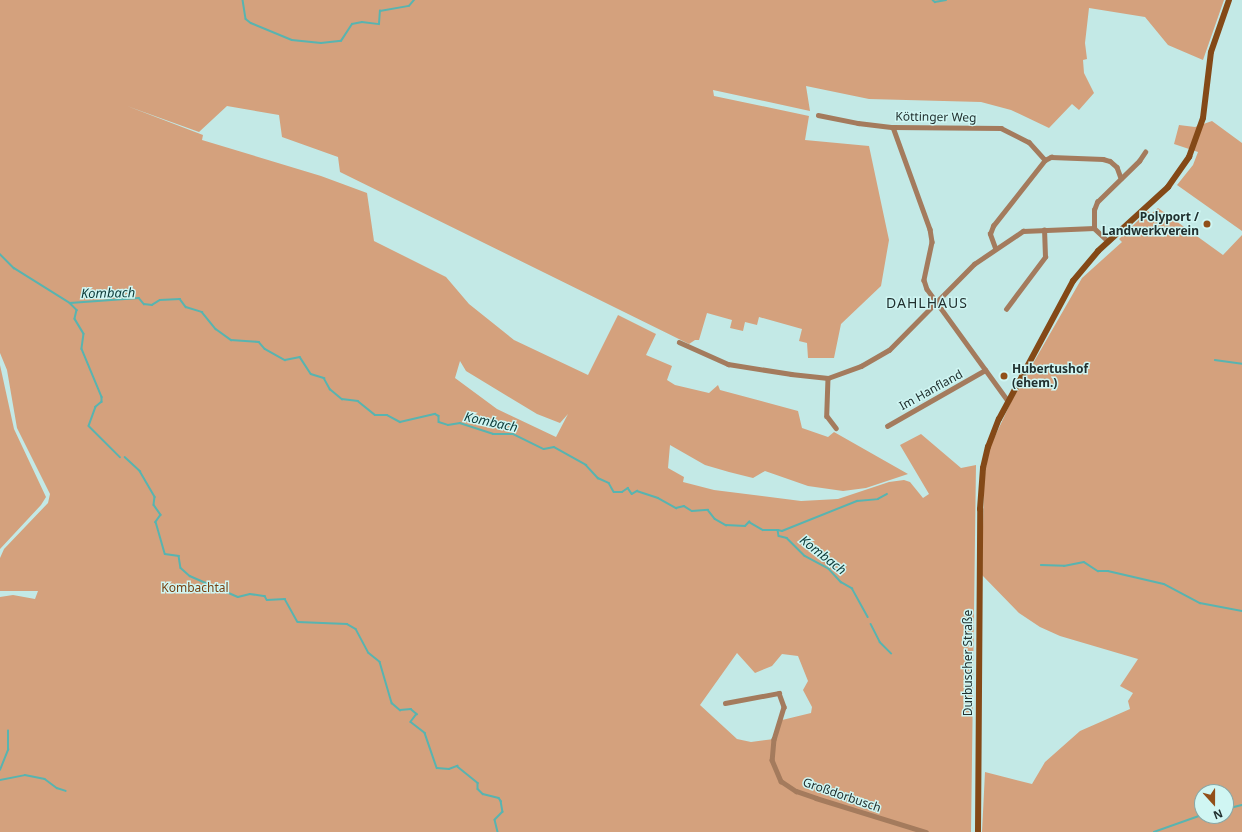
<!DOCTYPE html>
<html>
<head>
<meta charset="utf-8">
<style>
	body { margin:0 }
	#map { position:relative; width:1242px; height:832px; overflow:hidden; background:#c3e9e6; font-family:"Noto Sans",sans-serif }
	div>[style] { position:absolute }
	.green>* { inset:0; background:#d4a17d }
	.stream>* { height:1.5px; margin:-0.75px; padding:0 0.75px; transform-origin:0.75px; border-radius:0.75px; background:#58b4b0 }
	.street>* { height:4.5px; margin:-2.25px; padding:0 2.25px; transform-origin:2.25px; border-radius:2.25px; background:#a47b5d }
	.secondary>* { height:6px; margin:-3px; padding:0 3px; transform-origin:3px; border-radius:3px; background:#844917 }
	.dots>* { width:11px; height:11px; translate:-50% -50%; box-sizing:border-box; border:2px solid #d0f6f3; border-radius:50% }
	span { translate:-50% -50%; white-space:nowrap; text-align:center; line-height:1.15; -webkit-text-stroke:3px #d0f6f3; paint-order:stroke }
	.street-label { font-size:12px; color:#21302f }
	.poi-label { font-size:12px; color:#21302f; font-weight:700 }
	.right { translate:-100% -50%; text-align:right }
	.left { translate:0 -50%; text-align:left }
	.park-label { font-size:12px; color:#764011 }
	.water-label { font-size:13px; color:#0c3937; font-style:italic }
	.quarter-label { font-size:14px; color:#21302f; letter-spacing:1px }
	.north { position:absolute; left:1194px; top:784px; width:40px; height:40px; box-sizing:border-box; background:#d0f6f3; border:1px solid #8aa7a5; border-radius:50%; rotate:159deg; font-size:11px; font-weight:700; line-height:16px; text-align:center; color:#21302f }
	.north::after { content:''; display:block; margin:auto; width:14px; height:18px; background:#91501a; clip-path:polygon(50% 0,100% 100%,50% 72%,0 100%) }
</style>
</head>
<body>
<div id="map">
	<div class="green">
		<i style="clip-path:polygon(evenodd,0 0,1224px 0,1203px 60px,1168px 45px,1145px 17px,1089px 8px,1085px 43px,1087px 59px,1083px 60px,1084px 73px,1094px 93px,1079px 110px,1072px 104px,1049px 128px,1011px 110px,981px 102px,869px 99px,806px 86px,810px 111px,713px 90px,714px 96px,809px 116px,805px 140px,869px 146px,889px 240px,881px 286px,841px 324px,834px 358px,808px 358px,807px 343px,799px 341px,802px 329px,759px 317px,757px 325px,745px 322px,743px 331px,730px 328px,732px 320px,707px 313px,699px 340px,695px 340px,689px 344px,340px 172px,338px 157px,282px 137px,279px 115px,227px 106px,199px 132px,127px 106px,203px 135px,202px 140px,321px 176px,367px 193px,374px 241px,446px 277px,469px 304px,514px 340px,588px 375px,618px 315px,656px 334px,646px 355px,672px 366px,667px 380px,675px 385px,709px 393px,718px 385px,720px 390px,798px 411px,802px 428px,828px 437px,834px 432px,908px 474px,866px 488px,843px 491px,808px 486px,765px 471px,753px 478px,729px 472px,705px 465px,670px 445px,668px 468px,684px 477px,683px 482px,714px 490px,801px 501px,838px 499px,889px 482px,904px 480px,910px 482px,923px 498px,929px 494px,900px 445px,921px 434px,961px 468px,976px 465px,971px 832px,0 832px,0 597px,13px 595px,35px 599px,38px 591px,0 591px,0 558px,4px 549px,48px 503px,50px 494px,17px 428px,7px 370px,0 353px,0 0,460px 361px,466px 371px,537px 414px,560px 423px,568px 414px,556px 437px,497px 409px,455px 378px,460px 361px,0 0,737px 653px,755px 673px,772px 666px,782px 654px,798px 656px,808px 681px,803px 690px,812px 707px,811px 713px,778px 721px,774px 739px,751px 742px,737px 739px,700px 705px,737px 653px)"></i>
		<i style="clip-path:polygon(1212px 121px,1242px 143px,1242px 231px,1177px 185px,1193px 165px,1198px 152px,1174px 144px,1179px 125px,1195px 127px)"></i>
		<i style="clip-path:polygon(evenodd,1158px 208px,1223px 255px,1242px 235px,1242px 832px,982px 832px,985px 772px,1032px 784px,1045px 762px,1080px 731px,1130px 709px,1128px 701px,1133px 693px,1120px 686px,1138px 659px,1060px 636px,1040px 627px,1019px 613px,982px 575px,984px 479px,989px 449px,1012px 400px,1082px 278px,1122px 242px,1119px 239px,1148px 211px,1151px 214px,1158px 208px,1202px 792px,1226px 792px,1226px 816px,1202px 816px,1202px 792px)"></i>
		<i style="clip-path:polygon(0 365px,14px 429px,46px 497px,41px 505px,0 549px)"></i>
	</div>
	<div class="stream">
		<i style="left:243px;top:0;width:19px;rotate:81deg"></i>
		<i style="left:246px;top:19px;width:6px;rotate:39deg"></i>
		<i style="left:251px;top:23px;width:44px;rotate:22.5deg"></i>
		<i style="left:292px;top:40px;width:29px;rotate:6deg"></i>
		<i style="left:321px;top:43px;width:20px;rotate:-6deg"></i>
		<i style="left:341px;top:41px;width:20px;rotate:-57deg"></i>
		<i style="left:352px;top:24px;width:10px;rotate:-11deg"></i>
		<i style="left:362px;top:22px;width:17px;rotate:7deg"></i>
		<i style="left:379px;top:24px;width:13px;rotate:-86deg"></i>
		<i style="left:380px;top:11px;width:29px;rotate:-10deg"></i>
		<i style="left:409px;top:6px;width:8px;rotate:-50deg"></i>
		<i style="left:933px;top:0;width:3px;rotate:45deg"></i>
		<i style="left:935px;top:2px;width:11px;rotate:-10deg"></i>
		<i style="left:0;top:254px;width:20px;rotate:45deg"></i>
		<i style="left:14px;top:268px;width:66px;rotate:32deg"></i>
		<i style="left:70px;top:303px;width:69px;rotate:-4.1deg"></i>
		<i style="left:139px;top:298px;width:8px;rotate:50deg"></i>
		<i style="left:144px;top:304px;width:8px;rotate:7deg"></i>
		<i style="left:152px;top:305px;width:9px;rotate:-32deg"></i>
		<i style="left:160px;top:300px;width:20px;rotate:-3deg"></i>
		<i style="left:180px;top:299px;width:10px;rotate:53deg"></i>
		<i style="left:186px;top:307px;width:17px;rotate:17deg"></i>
		<i style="left:202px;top:312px;width:22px;rotate:51deg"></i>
		<i style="left:216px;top:329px;width:19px;rotate:36deg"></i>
		<i style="left:231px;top:340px;width:28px;rotate:4deg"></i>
		<i style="left:259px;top:342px;width:9px;rotate:49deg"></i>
		<i style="left:265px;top:349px;width:23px;rotate:29deg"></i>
		<i style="left:285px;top:360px;width:15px;rotate:-11deg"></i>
		<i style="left:300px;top:357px;width:20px;rotate:57deg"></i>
		<i style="left:311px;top:374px;width:14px;rotate:17deg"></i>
		<i style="left:324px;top:378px;width:13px;rotate:61deg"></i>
		<i style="left:330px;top:389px;width:16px;rotate:40deg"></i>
		<i style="left:342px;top:399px;width:16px;rotate:7deg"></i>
		<i style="left:358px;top:401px;width:22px;rotate:39deg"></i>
		<i style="left:375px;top:415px;width:12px"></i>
		<i style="left:387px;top:415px;width:15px;rotate:28deg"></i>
		<i style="left:400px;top:422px;width:36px;rotate:-13deg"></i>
		<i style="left:435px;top:414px;width:4px;rotate:27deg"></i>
		<i style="left:439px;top:416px;width:6px;rotate:90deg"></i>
		<i style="left:439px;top:422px;width:9px;rotate:18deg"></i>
		<i style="left:448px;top:425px;width:12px;rotate:-9deg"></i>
		<i style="left:460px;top:423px;width:35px;rotate:18deg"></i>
		<i style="left:493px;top:434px;width:20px"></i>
		<i style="left:513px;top:434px;width:34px;rotate:26deg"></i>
		<i style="left:544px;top:449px;width:10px;rotate:-11deg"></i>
		<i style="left:554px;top:447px;width:37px;rotate:29deg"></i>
		<i style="left:586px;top:465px;width:18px;rotate:47deg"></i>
		<i style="left:598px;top:478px;width:12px;rotate:24deg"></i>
		<i style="left:609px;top:483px;width:10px;rotate:61deg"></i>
		<i style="left:614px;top:492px;width:8px"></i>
		<i style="left:622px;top:492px;width:7px;rotate:-34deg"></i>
		<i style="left:628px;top:488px;width:7px;rotate:56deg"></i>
		<i style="left:632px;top:494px;width:6px;rotate:-31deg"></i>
		<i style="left:637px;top:491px;width:22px;rotate:18deg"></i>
		<i style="left:658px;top:498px;width:21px;rotate:29deg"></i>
		<i style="left:676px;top:508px;width:8px;rotate:-14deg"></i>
		<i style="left:684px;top:506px;width:9px;rotate:32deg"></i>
		<i style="left:692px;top:511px;width:16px;rotate:-4deg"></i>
		<i style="left:708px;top:510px;width:11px;rotate:52deg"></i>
		<i style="left:715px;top:519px;width:13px;rotate:29deg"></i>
		<i style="left:726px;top:525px;width:19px;rotate:3deg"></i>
		<i style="left:745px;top:526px;width:6px;rotate:-45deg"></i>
		<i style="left:749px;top:522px;width:16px;rotate:30deg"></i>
		<i style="left:763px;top:530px;width:15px"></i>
		<i style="left:778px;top:530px;width:6px;rotate:81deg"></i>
		<i style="left:779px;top:536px;width:8px;rotate:14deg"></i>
		<i style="left:787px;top:538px;width:25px;rotate:45deg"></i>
		<i style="left:805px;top:556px;width:27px;rotate:28deg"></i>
		<i style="left:829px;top:569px;width:18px;rotate:47deg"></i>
		<i style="left:841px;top:582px;width:13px;rotate:29deg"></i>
		<i style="left:852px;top:588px;width:33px;rotate:61deg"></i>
		<i style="left:70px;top:303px;width:10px;rotate:45deg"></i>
		<i style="left:77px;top:310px;width:9px;rotate:103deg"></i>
		<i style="left:75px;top:319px;width:17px;rotate:59deg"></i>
		<i style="left:84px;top:334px;width:15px;rotate:98deg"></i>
		<i style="left:82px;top:349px;width:52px;rotate:67.4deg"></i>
		<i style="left:102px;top:397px;width:5px;rotate:90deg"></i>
		<i style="left:102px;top:402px;width:8px;rotate:140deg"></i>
		<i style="left:96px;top:407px;width:20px;rotate:110deg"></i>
		<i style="left:89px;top:426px;width:44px;rotate:45deg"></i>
		<i style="left:1215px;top:360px;width:27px;rotate:8deg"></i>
		<i style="left:125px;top:457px;width:21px;rotate:43deg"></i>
		<i style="left:140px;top:471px;width:30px;rotate:60deg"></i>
		<i style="left:155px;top:497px;width:8px;rotate:97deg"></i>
		<i style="left:154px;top:505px;width:12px;rotate:55deg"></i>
		<i style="left:161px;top:515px;width:9px;rotate:126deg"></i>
		<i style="left:156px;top:522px;width:33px;rotate:74deg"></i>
		<i style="left:165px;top:554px;width:14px;rotate:8deg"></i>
		<i style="left:179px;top:556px;width:12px;rotate:81deg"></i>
		<i style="left:181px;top:568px;width:12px;rotate:42deg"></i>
		<i style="left:190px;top:576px;width:52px;rotate:23.6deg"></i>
		<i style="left:238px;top:597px;width:12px;rotate:-14deg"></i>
		<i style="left:250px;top:594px;width:15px;rotate:8deg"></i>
		<i style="left:265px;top:596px;width:4px;rotate:63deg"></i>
		<i style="left:267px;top:600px;width:18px;rotate:-3deg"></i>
		<i style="left:285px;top:599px;width:26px;rotate:61deg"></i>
		<i style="left:298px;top:622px;width:49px;rotate:2.3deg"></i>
		<i style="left:347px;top:624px;width:10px;rotate:29deg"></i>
		<i style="left:356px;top:629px;width:27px;rotate:62deg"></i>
		<i style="left:369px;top:653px;width:14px;rotate:39deg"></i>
		<i style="left:380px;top:662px;width:43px;rotate:73.7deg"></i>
		<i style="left:392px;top:703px;width:11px;rotate:41deg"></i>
		<i style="left:400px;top:710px;width:11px;rotate:-5deg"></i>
		<i style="left:411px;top:709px;width:8px;rotate:40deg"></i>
		<i style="left:417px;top:714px;width:10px;rotate:127deg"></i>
		<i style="left:411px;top:722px;width:18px;rotate:38deg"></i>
		<i style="left:425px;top:733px;width:37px;rotate:71deg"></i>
		<i style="left:437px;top:768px;width:12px;rotate:5deg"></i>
		<i style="left:449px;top:769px;width:9px;rotate:-21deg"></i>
		<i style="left:457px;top:766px;width:27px;rotate:39deg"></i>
		<i style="left:478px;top:783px;width:6px;rotate:90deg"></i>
		<i style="left:478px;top:789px;width:7px;rotate:45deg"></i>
		<i style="left:483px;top:794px;width:16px;rotate:14deg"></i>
		<i style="left:499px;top:798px;width:4px;rotate:56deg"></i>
		<i style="left:501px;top:801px;width:11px;rotate:80deg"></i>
		<i style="left:503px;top:812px;width:11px;rotate:135deg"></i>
		<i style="left:495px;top:820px;width:12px;rotate:76deg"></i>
		<i style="left:778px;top:530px;width:4px;rotate:14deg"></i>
		<i style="left:782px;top:531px;width:81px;rotate:-21.8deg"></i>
		<i style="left:857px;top:501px;width:21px;rotate:-5deg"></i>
		<i style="left:878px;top:499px;width:10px;rotate:-29deg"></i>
		<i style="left:1041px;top:565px;width:23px;rotate:2deg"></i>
		<i style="left:1064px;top:566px;width:20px;rotate:-11deg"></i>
		<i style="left:1084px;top:562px;width:17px;rotate:33deg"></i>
		<i style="left:1098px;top:571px;width:10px"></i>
		<i style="left:1108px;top:571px;width:57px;rotate:13.1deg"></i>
		<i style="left:1164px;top:584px;width:41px;rotate:27.8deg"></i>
		<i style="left:1200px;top:603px;width:43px;rotate:10.8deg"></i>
		<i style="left:871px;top:624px;width:20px;rotate:63deg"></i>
		<i style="left:880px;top:642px;width:16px;rotate:45deg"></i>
		<i style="left:0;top:770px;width:22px;rotate:-68deg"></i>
		<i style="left:8px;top:750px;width:19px;rotate:-90deg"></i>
		<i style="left:0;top:780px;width:25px;rotate:-11deg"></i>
		<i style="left:25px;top:775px;width:20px;rotate:11deg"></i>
		<i style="left:45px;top:779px;width:15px;rotate:37deg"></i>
		<i style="left:57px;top:788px;width:9px;rotate:18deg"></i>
		<i style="left:1226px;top:809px;width:16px;rotate:-14deg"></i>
		<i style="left:1154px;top:832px;width:51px;rotate:-19.5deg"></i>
	</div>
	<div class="street">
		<i style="left:818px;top:115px;width:41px;rotate:11.3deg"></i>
		<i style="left:858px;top:123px;width:35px;rotate:7deg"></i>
		<i style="left:893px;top:127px;width:108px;rotate:0.5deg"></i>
		<i style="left:1001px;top:128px;width:31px;rotate:27deg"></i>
		<i style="left:1029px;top:142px;width:24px;rotate:48deg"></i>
		<i style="left:893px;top:127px;width:109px;rotate:70.1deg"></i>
		<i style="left:930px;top:229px;width:13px;rotate:81deg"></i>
		<i style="left:932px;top:242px;width:39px;rotate:102deg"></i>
		<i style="left:924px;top:280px;width:9px;rotate:72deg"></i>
		<i style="left:927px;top:289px;width:138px;rotate:54.1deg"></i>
		<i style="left:1094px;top:228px;width:18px;rotate:-90deg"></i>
		<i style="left:1094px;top:210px;width:9px;rotate:-69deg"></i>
		<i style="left:1097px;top:202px;width:59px;rotate:-44.3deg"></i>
		<i style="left:1139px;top:161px;width:11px;rotate:-56deg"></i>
		<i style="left:995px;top:248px;width:15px;rotate:-110deg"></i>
		<i style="left:990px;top:234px;width:9px;rotate:-69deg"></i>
		<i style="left:993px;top:226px;width:84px;rotate:-51.8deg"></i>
		<i style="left:1045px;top:160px;width:7px;rotate:-27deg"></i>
		<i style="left:1051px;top:157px;width:52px;rotate:2.2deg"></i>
		<i style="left:1103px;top:159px;width:7px;rotate:16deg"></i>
		<i style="left:1110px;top:161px;width:9px;rotate:41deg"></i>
		<i style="left:1117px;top:167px;width:12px;rotate:70deg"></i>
		<i style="left:1006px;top:309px;width:65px;rotate:-53.1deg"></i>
		<i style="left:1045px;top:257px;width:27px;rotate:-92deg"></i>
		<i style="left:679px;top:342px;width:54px;rotate:24.2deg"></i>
		<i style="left:728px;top:364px;width:64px;rotate:9deg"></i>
		<i style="left:791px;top:374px;width:37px;rotate:6deg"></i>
		<i style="left:828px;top:378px;width:35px;rotate:-20deg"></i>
		<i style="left:861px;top:366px;width:32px;rotate:-30deg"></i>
		<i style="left:889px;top:350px;width:121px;rotate:-45.3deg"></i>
		<i style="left:974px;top:264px;width:59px;rotate:-34deg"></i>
		<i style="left:1023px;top:231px;width:71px;rotate:-2.4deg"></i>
		<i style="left:1094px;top:228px;width:19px;rotate:43deg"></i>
		<i style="left:828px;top:378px;width:38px;rotate:92deg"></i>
		<i style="left:827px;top:416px;width:15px;rotate:53deg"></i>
		<i style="left:887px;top:426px;width:113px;rotate:-29.7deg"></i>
		<i style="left:725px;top:703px;width:55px;rotate:-10.5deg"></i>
		<i style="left:779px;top:693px;width:15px;rotate:70deg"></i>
		<i style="left:784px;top:707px;width:34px;rotate:107deg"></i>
		<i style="left:774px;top:739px;width:21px;rotate:95deg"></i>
		<i style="left:772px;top:760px;width:23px;rotate:67deg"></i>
		<i style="left:781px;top:781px;width:18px;rotate:34deg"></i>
		<i style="left:796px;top:791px;width:21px;rotate:19deg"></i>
		<i style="left:816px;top:798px;width:115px;rotate:17.2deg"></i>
	</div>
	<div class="secondary">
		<i style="left:978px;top:832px;width:323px;rotate:-89.6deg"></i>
		<i style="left:980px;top:509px;width:41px;rotate:-85.8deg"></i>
		<i style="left:983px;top:468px;width:22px;rotate:-77deg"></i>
		<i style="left:988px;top:447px;width:30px;rotate:-69deg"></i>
		<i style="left:999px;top:419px;width:157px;rotate:-61.8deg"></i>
		<i style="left:1073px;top:281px;width:39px;rotate:-50deg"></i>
		<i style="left:1098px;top:251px;width:95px;rotate:-42.4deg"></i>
		<i style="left:1168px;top:187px;width:37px;rotate:-55deg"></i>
		<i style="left:1189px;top:157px;width:41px;rotate:-70.3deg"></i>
		<i style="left:1203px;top:118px;width:66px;rotate:-83.1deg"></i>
		<i style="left:1211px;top:52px;width:55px;rotate:-70.9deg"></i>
	</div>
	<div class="dots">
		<i style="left:1207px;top:224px;background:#91501a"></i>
		<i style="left:1004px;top:376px;background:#91501a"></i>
	</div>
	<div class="street-label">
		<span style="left:936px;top:117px;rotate:1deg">Köttinger Weg</span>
		<span style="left:931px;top:390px;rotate:-29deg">Im Hanfland</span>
		<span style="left:968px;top:663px;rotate:-90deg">Durbuscher Straße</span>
		<span style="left:842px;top:795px;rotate:19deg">Großdorbusch</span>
	</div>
	<div class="poi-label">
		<span class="right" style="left:1199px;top:224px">Polyport /<br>Landwerkverein</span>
		<span class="left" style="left:1012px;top:376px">Hubertushof<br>(ehem.)</span>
	</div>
	<div class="park-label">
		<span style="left:195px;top:588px">Kombachtal</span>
	</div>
	<div class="water-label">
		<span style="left:108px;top:293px;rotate:-1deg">Kombach</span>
		<span style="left:491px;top:422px;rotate:12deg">Kombach</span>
		<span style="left:823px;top:555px;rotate:38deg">Kombach</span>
	</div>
	<div class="quarter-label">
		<span style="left:927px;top:303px">DAHLHAUS</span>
	</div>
	<div class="north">N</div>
</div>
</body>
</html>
